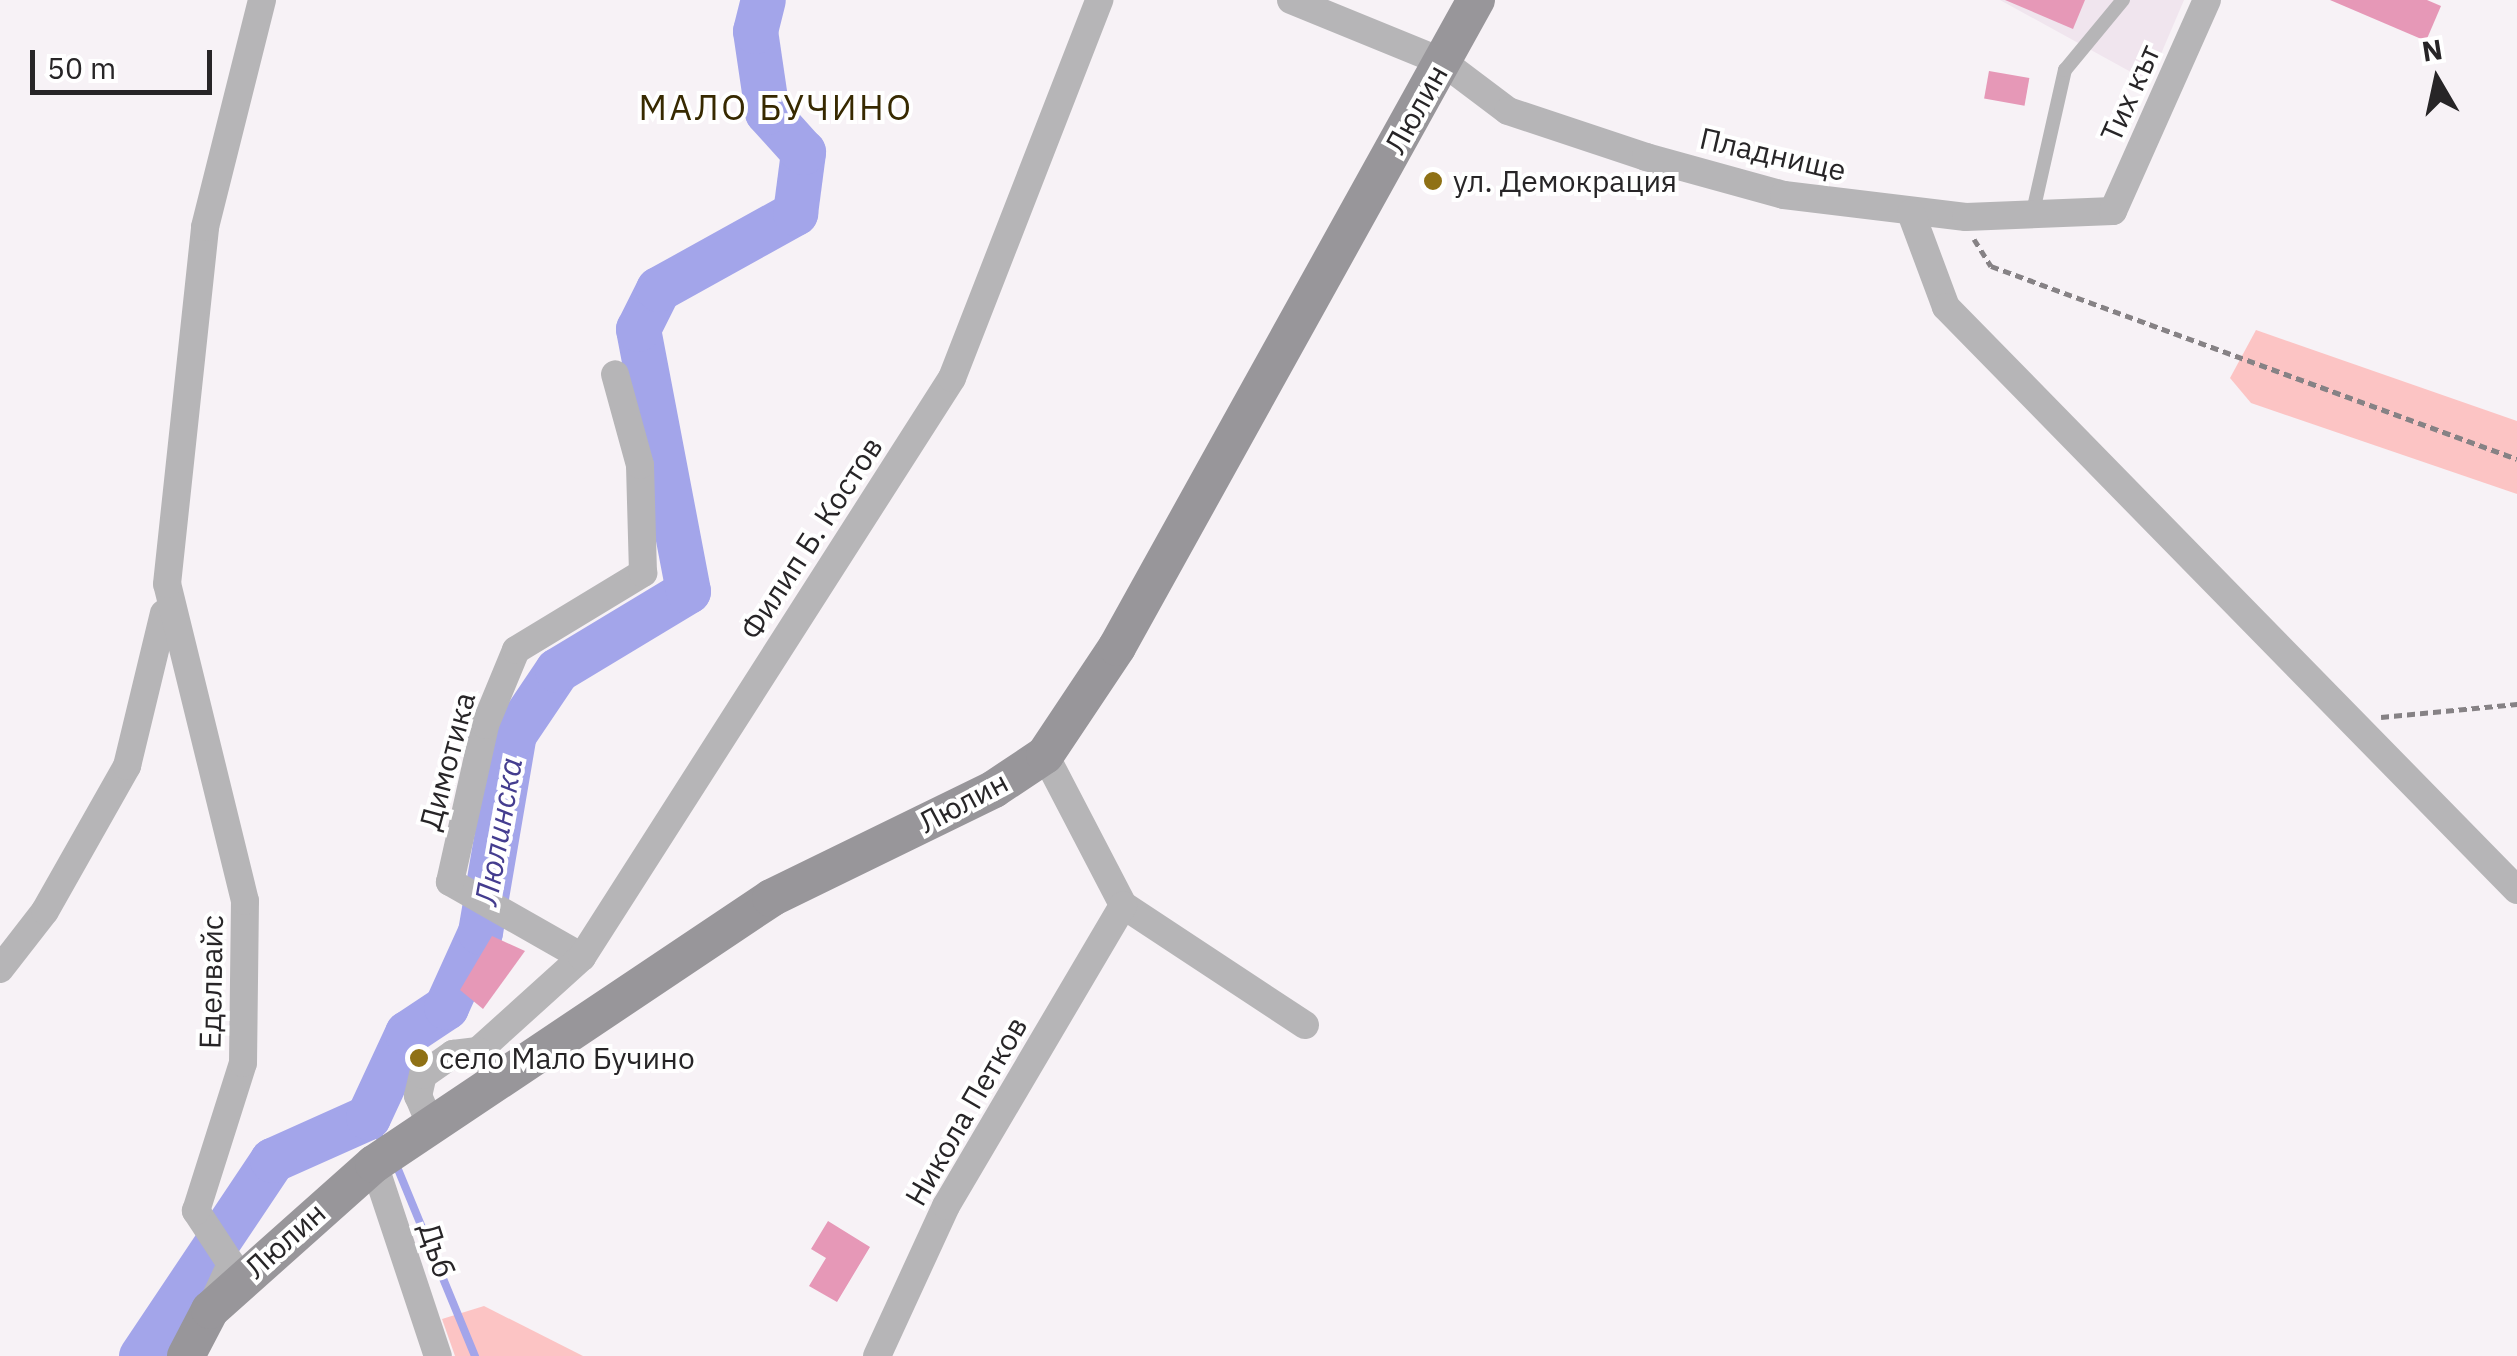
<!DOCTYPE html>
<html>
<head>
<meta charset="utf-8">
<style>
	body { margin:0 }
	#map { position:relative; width:2517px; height:1356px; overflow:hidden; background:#f7f2f6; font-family:"IBM Plex Sans",sans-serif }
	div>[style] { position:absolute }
	.built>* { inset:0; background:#f0e5ee }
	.green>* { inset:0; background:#fcc4c4 }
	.stream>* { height:8px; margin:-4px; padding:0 4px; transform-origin:4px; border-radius:4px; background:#a3a5ea }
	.river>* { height:45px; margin:-22.5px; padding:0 22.5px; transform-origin:22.5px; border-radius:22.5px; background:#a3a5ea }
	.building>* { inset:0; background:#e698b7; transform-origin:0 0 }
	.path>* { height:5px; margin-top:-2.5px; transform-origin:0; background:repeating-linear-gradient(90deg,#868285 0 8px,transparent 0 13px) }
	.lane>* { height:14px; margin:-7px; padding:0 7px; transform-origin:7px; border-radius:7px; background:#b6b5b7 }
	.street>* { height:28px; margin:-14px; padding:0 14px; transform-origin:14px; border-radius:14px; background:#b6b5b7 }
	.secondary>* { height:38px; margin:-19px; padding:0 19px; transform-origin:19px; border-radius:19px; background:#98969a }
	.dots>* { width:28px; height:28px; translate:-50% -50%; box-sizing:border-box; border:5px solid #fff; border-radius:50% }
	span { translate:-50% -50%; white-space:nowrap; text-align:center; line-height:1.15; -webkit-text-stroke:8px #fff; paint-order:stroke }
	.street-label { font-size:30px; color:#272527 }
	.poi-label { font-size:30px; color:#272527 }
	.left { translate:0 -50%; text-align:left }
	.water-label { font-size:32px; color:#443d8f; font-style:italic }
	.quarter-label { font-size:35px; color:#372900; letter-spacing:2.5px }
	.north { position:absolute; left:2387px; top:30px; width:100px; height:100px; -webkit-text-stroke:8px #fff; paint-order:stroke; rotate:351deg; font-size:28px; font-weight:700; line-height:40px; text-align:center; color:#272527 }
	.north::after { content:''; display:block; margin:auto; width:35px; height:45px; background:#272527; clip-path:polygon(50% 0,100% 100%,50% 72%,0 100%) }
	.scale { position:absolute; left:30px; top:50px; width:182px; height:45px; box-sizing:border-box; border:5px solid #272527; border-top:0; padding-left:12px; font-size:30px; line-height:35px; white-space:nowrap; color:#272527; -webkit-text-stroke:8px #fff; paint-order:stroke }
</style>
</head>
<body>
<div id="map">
	<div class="built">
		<i style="clip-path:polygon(2000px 0,2184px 0,2149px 82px)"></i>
	</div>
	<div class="green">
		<i style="clip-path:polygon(2256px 330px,2517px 421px,2517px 494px,2251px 403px,2230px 378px)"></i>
		<i style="clip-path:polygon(484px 1306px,583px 1356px,455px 1356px,442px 1319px)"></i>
	</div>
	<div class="stream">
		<i style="left:368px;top:1117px;width:34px;rotate:60deg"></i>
		<i style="left:395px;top:1162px;width:210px;rotate:67.6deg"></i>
	</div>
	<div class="river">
		<i style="left:141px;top:1356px;width:236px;rotate:-56.2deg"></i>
		<i style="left:272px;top:1160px;width:105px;rotate:-24.1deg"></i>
		<i style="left:368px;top:1117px;width:93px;rotate:-65.1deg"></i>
		<i style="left:407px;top:1033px;width:47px;rotate:-33.7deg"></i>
		<i style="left:446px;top:1007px;width:82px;rotate:-65.6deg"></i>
		<i style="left:480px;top:932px;width:201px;rotate:-80.3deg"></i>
		<i style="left:514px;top:734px;width:77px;rotate:-56.1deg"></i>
		<i style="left:557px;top:670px;width:153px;rotate:-31.1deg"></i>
		<i style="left:688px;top:591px;width:267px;rotate:-100.8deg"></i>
		<i style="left:638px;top:329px;width:45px;rotate:-63.4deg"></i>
		<i style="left:658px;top:289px;width:157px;rotate:-29deg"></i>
		<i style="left:795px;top:213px;width:62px;rotate:-82.5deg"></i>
		<i style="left:803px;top:152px;width:54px;rotate:-132deg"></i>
		<i style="left:767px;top:112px;width:82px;rotate:-98.4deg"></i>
		<i style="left:755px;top:31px;width:32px;rotate:-76deg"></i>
	</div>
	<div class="building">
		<i style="clip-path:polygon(2005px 0,2085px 0,2073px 29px)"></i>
		<i style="clip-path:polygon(2330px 0,2427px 0,2441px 6px,2426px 41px)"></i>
		<i style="left:1989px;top:71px;width:41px;height:28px;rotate:10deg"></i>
		<i style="clip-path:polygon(492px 936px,525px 951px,483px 1009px,460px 990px)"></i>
		<i style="clip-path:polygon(828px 1221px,870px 1247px,837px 1302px,809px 1286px,826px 1258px,811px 1249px)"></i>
	</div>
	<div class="path">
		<i style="left:1974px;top:239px;width:32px;rotate:58deg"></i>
		<i style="left:1991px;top:266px;width:560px;rotate:20.15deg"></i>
		<i style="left:2381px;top:717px;width:137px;rotate:-5.5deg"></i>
	</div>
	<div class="lane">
		<i style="left:2032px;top:216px;width:150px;rotate:-77.3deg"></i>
		<i style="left:2065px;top:70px;width:91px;rotate:-50.4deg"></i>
	</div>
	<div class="street">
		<i style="left:1291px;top:0;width:164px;rotate:22.2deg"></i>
		<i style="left:1443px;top:62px;width:81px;rotate:37deg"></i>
		<i style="left:1508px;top:111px;width:145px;rotate:18.4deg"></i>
		<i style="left:1646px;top:157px;width:143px;rotate:15.4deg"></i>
		<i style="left:1784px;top:195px;width:183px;rotate:6.9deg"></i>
		<i style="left:1966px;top:217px;width:147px;rotate:-2.3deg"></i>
		<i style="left:2113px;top:211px;width:231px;rotate:-66deg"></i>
		<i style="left:1911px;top:213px;width:100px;rotate:69.6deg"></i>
		<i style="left:1946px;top:307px;width:816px;rotate:45.6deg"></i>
		<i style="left:1045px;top:755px;width:169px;rotate:62.5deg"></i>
		<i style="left:1123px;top:905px;width:218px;rotate:33.4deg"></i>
		<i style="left:582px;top:957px;width:152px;rotate:-150.4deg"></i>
		<i style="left:450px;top:882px;width:161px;rotate:-77.4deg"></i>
		<i style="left:485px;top:725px;width:81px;rotate:-67.5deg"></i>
		<i style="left:516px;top:650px;width:149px;rotate:-31.2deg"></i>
		<i style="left:643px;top:573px;width:108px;rotate:-91.6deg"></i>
		<i style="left:640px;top:465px;width:94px;rotate:-105.4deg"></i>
		<i style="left:0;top:969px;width:73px;rotate:-52.2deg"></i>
		<i style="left:45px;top:911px;width:167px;rotate:-60.5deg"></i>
		<i style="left:127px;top:766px;width:157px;rotate:-76.4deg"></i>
		<i style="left:478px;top:1051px;width:140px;rotate:-42.1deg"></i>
		<i style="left:582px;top:957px;width:687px;rotate:-57.42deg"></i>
		<i style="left:952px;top:378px;width:406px;rotate:-68.7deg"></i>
		<i style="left:431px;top:1126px;width:33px;rotate:-113deg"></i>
		<i style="left:418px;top:1096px;width:22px;rotate:-77deg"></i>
		<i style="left:423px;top:1075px;width:37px;rotate:-35deg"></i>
		<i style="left:453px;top:1054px;width:25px;rotate:-7deg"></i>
		<i style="left:478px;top:1051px;width:15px;rotate:48deg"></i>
		<i style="left:374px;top:1164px;width:202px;rotate:71.6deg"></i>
		<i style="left:213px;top:1303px;width:43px;rotate:-65.2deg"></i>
		<i style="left:231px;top:1264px;width:64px;rotate:-123.4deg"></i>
		<i style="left:196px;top:1211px;width:155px;rotate:-72.4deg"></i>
		<i style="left:243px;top:1063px;width:162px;rotate:-89.3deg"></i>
		<i style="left:245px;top:901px;width:326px;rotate:-103.8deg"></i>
		<i style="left:167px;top:584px;width:359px;rotate:-83.9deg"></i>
		<i style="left:205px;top:227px;width:234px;rotate:-75.9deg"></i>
		<i style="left:877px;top:1356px;width:165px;rotate:-65.3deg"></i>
		<i style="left:946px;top:1206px;width:349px;rotate:-59.5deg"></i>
	</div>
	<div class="secondary">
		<i style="left:186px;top:1356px;width:52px;rotate:-62.4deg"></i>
		<i style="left:210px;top:1310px;width:220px;rotate:-41.7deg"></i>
		<i style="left:374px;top:1164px;width:478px;rotate:-33.8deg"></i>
		<i style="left:771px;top:898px;width:248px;rotate:-26deg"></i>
		<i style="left:994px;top:789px;width:61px;rotate:-33.7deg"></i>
		<i style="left:1045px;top:755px;width:130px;rotate:-56.3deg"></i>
		<i style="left:1117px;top:647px;width:740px;rotate:-60.98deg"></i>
	</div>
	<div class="dots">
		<i style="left:1433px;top:181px;background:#8f7115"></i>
		<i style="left:419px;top:1058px;background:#8f7115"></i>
	</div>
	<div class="street-label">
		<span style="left:2130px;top:93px;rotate:-66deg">Тих кът</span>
		<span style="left:1416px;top:109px;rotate:-61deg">Люлин</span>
		<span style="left:1773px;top:154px;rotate:13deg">Пладнище</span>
		<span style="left:811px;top:538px;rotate:-57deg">Филип Б. Костов</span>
		<span style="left:447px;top:761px;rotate:-75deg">Димотика</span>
		<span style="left:963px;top:802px;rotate:-28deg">Люлин</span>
		<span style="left:211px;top:982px;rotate:-89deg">Еделвайс</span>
		<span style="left:966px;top:1111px;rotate:-60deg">Никола Петков</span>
		<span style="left:285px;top:1240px;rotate:-42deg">Люлин</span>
		<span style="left:437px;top:1250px;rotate:72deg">Дъб</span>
	</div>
	<div class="poi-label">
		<span class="left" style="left:1453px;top:181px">ул. Демокрация</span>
		<span class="left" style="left:439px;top:1058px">село Мало Бучино</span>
	</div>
	<div class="water-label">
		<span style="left:498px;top:831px;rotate:-80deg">Люлинска</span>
	</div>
	<div class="quarter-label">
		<span style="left:776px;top:107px">МАЛО БУЧИНО</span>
	</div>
	<div class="north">N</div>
	<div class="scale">50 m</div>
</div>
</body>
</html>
